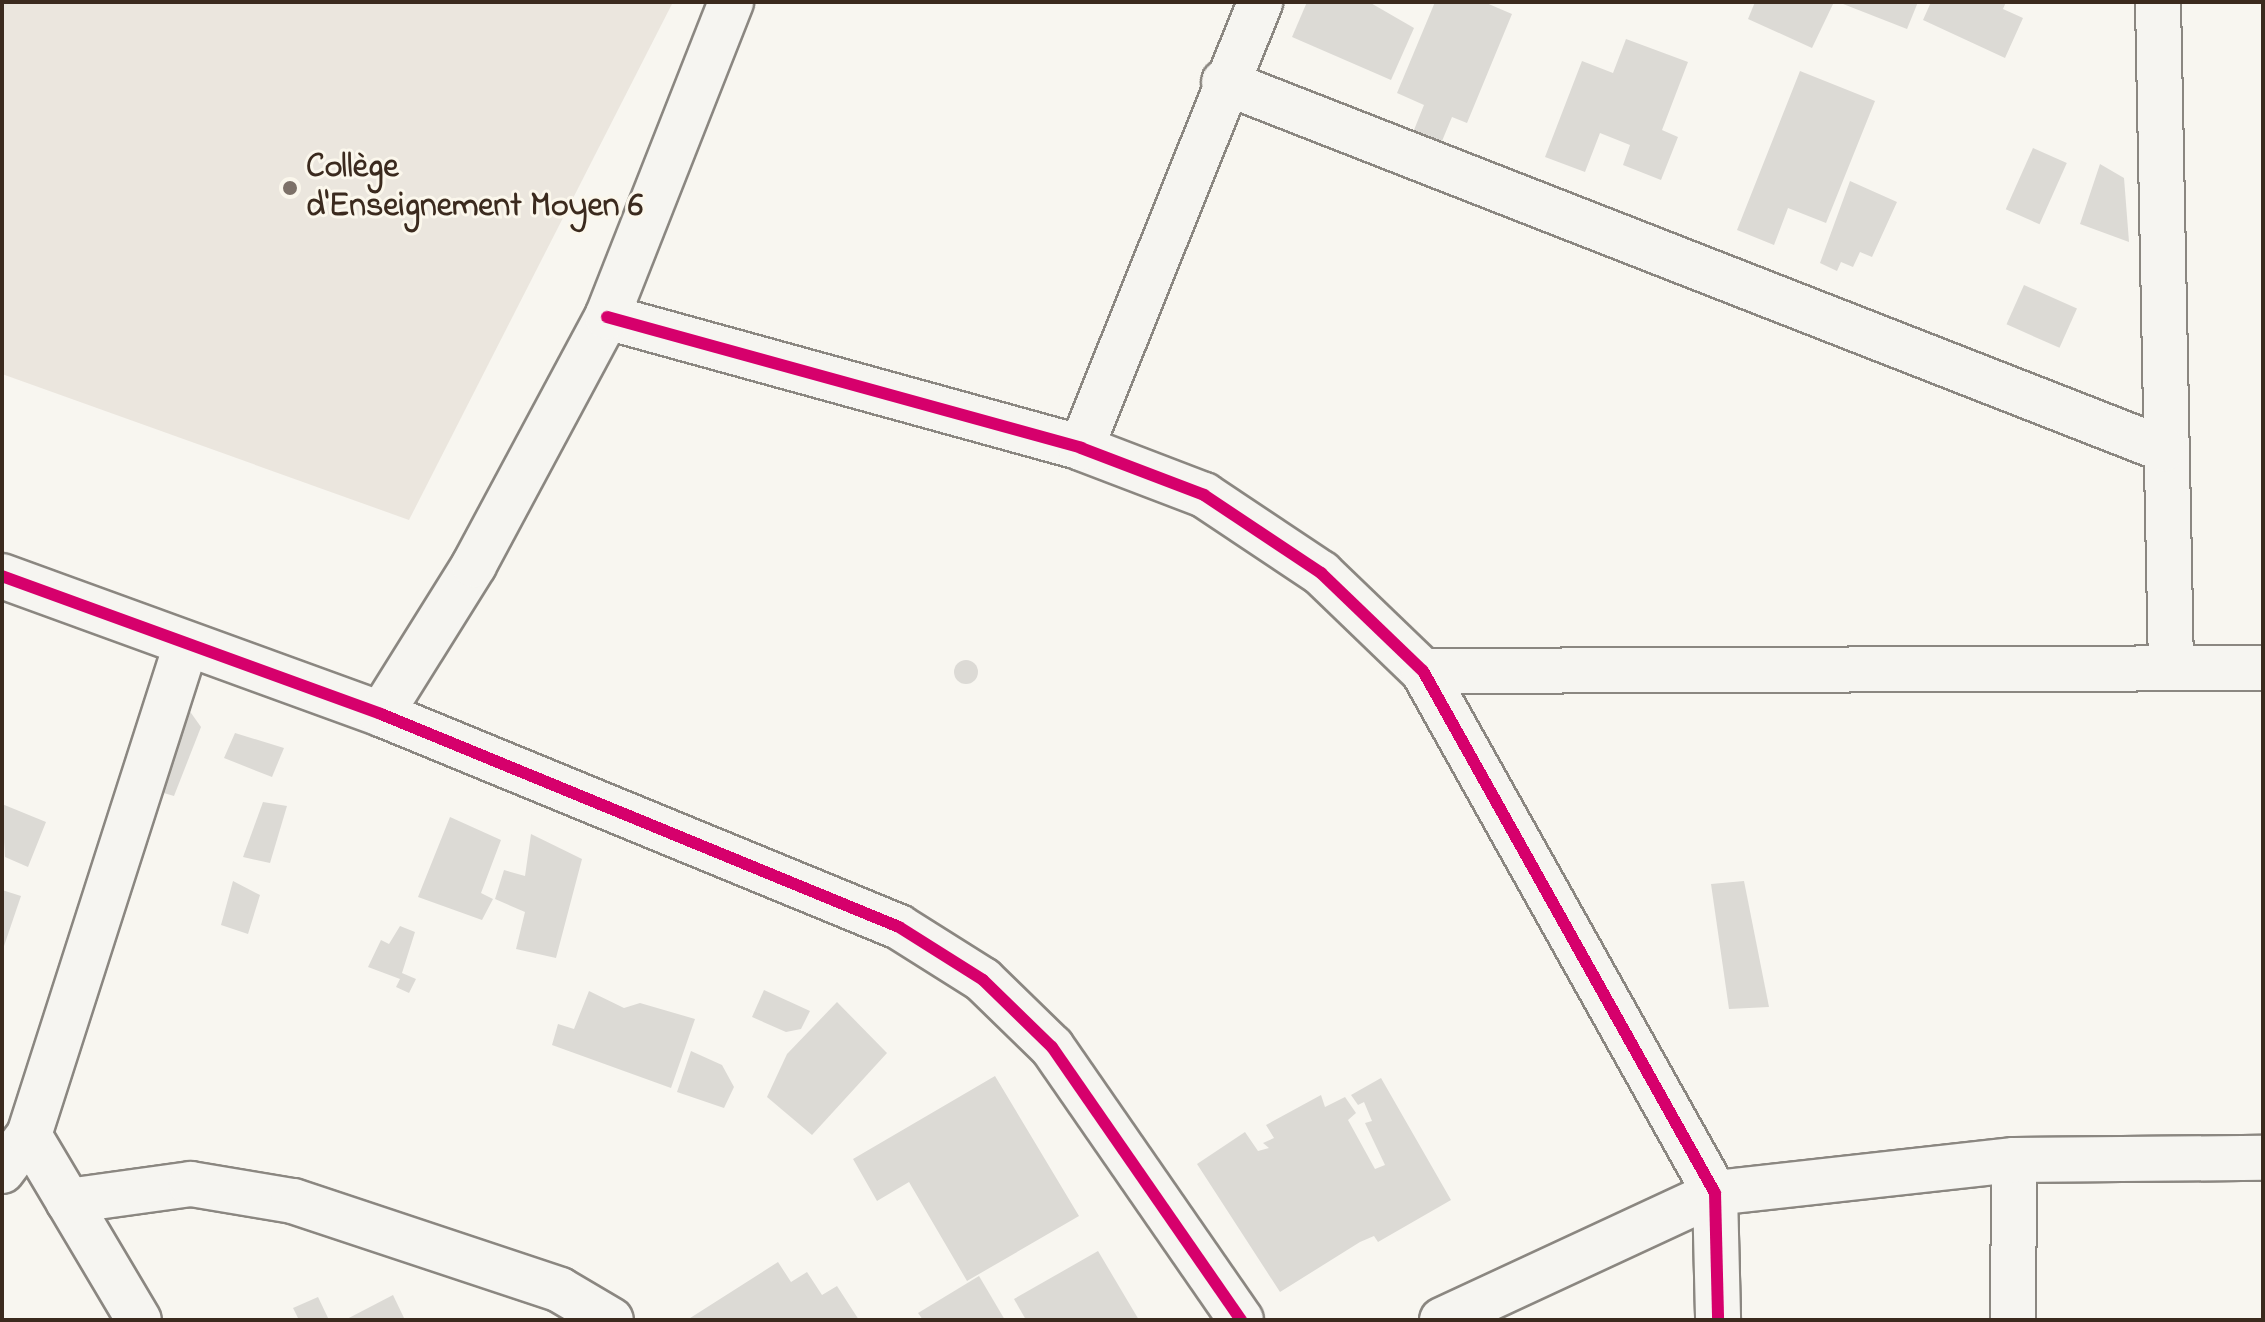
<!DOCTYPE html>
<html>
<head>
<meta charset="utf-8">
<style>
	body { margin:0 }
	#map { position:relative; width:2265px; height:1322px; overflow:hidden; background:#f8f6f0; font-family:"Indie Flower",sans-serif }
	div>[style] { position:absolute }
	.built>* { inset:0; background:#ebe6de }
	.building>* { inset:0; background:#dcdad5; transform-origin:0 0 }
	.round { border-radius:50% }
	.roads { filter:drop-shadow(2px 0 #8b8781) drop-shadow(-2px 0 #8b8781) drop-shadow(0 2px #8b8781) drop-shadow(0 -2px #8b8781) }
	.minor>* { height:44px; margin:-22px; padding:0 22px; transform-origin:22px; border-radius:22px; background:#f6f5f1 }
	.tertiary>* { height:44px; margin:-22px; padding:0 22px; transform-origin:22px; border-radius:22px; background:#f6f5f1 }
	.cycleway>* { height:12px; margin:-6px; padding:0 6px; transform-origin:6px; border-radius:6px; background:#d6006c }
	.dots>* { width:22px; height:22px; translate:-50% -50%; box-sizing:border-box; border:4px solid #fbf7ec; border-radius:50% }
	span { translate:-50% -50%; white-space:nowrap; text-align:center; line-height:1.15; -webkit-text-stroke:6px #fbf7ec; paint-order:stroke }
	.poi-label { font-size:34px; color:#3b2a1e; font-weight:700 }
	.left { translate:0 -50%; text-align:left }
	.frame { position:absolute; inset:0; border:4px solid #3b2a1e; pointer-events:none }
</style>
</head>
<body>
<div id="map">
	<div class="built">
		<i style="clip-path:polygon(2px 2px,673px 2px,409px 520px,2px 374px)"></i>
	</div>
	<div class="building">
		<i style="clip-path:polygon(1307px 2px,1369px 2px,1414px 28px,1391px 80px,1292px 37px)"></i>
		<i style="clip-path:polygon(1435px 2px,1484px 2px,1512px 14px,1467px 123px,1452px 117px,1442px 141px,1414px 130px,1424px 105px,1397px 93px)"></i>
		<i style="clip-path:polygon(1755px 2px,1834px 2px,1812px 48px,1748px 19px)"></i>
		<i style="clip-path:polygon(1838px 2px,1918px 2px,1907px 29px)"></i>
		<i style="clip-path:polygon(1931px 2px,2006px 2px,2003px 9px,2023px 18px,2005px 58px,1923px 20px)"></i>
		<i style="clip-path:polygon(1626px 39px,1688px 62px,1662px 130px,1678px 137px,1661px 180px,1623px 165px,1630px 145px,1600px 133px,1585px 172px,1545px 157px,1582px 61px,1613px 73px)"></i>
		<i style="clip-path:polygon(1800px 71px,1875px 101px,1826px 223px,1788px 208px,1774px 245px,1737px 230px)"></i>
		<i style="left:2033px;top:148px;width:37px;height:67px;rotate:24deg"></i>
		<i style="clip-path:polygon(2100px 164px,2124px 178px,2129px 242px,2080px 224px)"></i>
		<i style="clip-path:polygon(1850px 181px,1897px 202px,1872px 257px,1860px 252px,1853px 267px,1841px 262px,1837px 271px,1820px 263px)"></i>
		<i style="left:2024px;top:285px;width:58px;height:43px;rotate:24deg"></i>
		<i class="round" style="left:954px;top:660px;width:24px;height:24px"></i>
		<i style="clip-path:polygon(179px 696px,201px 727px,174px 796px,150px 789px)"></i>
		<i style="clip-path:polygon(235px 733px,284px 748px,272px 777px,224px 758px)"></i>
		<i style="clip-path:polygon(263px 802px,287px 806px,270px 863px,243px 857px)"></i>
		<i style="clip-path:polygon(2px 804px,46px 822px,28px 867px,5px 857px)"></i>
		<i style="clip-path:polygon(450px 817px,501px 840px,481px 893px,493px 899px,482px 920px,418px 897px)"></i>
		<i style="clip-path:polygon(531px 834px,582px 859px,556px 958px,516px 949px,525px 912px,495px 899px,504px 870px,525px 876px)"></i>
		<i style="clip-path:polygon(233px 881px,260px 895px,248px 934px,221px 925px)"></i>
		<i style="clip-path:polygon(1744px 881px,1769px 1007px,1729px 1009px,1711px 884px)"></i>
		<i style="clip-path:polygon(2px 890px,21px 896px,3px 949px,2px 949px)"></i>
		<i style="clip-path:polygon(400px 926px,415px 932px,402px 973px,416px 979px,409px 993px,396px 987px,400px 979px,368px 967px,381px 940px,389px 944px)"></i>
		<i style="clip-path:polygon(764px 990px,810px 1011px,801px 1029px,786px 1032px,752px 1017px)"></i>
		<i style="clip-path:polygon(589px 991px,624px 1008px,640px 1003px,695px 1019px,671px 1088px,552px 1045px,558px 1024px,574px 1029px)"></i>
		<i style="clip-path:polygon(837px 1002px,887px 1053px,812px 1135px,767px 1097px,787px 1054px)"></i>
		<i style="clip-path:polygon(691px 1051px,722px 1065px,734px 1087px,724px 1108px,677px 1092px)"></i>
		<i style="clip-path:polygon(995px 1076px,1079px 1216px,967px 1281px,909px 1182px,877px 1201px,853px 1159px)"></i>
		<i style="clip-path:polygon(1381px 1078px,1451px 1200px,1378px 1242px,1374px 1236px,1360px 1242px,1280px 1292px,1197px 1164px,1245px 1132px,1258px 1151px,1269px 1148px,1263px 1143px,1274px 1138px,1266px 1125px,1321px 1095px,1325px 1107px,1345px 1097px,1356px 1113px,1348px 1120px,1375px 1169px,1385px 1165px,1365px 1123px,1372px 1121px,1364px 1102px,1358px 1105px,1351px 1095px)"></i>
		<i style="clip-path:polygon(1098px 1251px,1139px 1320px,1026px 1320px,1014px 1299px)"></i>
		<i style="clip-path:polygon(778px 1262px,791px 1282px,807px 1272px,822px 1295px,837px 1286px,859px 1320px,687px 1320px)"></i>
		<i style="clip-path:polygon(979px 1276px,1005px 1320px,923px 1320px,918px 1313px)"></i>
		<i style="clip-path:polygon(393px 1295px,405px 1320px,345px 1320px)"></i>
		<i style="clip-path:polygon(318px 1297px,329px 1320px,299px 1320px,293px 1308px)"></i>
	</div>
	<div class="roads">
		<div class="minor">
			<i style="left:2158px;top:2px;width:666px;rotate:88.88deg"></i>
			<i style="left:1224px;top:82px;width:1008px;rotate:21.35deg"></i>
			<i style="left:607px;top:317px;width:492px;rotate:15.4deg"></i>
			<i style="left:1081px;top:448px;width:132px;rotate:20.9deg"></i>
			<i style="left:1204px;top:495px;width:141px;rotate:33.7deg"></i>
			<i style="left:1321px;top:573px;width:141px;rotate:43.9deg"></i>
			<i style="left:1423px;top:671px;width:598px;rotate:60.78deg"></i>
			<i style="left:1715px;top:1193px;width:127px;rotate:88.6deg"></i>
			<i style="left:1081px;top:448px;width:481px;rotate:-68.1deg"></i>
			<i style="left:2px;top:576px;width:403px;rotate:20deg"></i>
			<i style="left:381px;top:714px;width:560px;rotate:22.35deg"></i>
			<i style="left:899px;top:927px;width:99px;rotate:32.2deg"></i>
			<i style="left:983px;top:980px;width:96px;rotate:44.2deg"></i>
			<i style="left:1052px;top:1047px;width:332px;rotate:55.3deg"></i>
			<i style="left:1423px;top:671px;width:840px;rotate:-0.2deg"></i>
			<i style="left:381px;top:714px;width:176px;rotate:-58deg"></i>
			<i style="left:474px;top:565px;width:281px;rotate:-61.8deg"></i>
			<i style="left:607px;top:317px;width:339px;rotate:-68.5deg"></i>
			<i style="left:29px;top:1135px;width:215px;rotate:59.3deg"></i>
			<i style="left:2px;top:1171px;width:45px;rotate:-53.1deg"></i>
			<i style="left:29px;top:1135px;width:515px;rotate:-72.23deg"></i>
			<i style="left:68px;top:1201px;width:124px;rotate:-7.9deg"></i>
			<i style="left:191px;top:1184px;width:103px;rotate:9.5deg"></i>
			<i style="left:293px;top:1201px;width:281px;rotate:18.4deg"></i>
			<i style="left:560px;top:1290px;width:59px;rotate:30.5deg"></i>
			<i style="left:2013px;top:1320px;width:160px;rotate:-89.6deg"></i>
		</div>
		<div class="tertiary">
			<i style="left:1442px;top:1320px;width:301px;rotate:-24.9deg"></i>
			<i style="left:1715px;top:1193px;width:301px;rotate:-6.3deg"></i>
			<i style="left:2014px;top:1160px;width:249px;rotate:-0.5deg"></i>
		</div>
	</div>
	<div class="cycleway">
		<i style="left:607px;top:317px;width:492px;rotate:15.4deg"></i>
		<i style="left:1081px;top:448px;width:132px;rotate:20.9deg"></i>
		<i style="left:1204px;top:495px;width:141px;rotate:33.7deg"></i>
		<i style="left:1321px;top:573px;width:141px;rotate:43.9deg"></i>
		<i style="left:1423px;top:671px;width:598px;rotate:60.78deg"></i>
		<i style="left:1715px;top:1193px;width:127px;rotate:88.6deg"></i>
		<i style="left:2px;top:576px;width:403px;rotate:20deg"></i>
		<i style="left:381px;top:714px;width:560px;rotate:22.35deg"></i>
		<i style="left:899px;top:927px;width:99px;rotate:32.2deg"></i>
		<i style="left:983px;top:980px;width:96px;rotate:44.2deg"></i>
		<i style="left:1052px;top:1047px;width:332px;rotate:55.3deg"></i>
	</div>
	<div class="dots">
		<i style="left:290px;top:188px;background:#7d7168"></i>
	</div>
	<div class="poi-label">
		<span class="left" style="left:306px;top:188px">Collège<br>d'Enseignement Moyen 6</span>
	</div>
	<div class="frame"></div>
</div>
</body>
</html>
